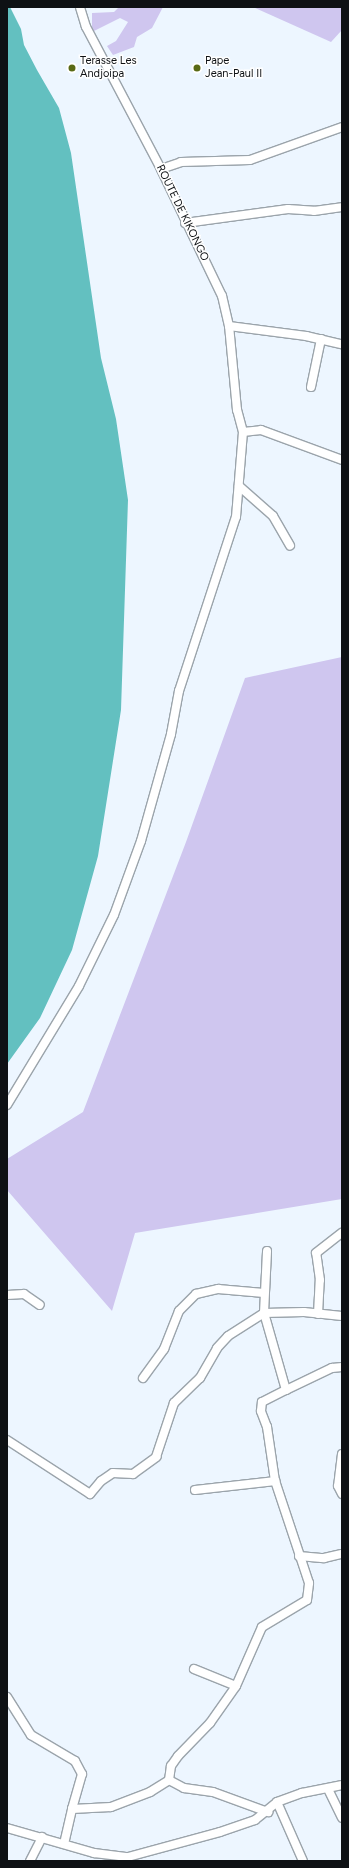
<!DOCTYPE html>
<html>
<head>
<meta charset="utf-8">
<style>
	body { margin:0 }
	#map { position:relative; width:349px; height:1868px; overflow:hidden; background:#edf6ff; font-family:Figtree,sans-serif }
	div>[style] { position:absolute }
	.green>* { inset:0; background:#cfc6ef }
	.water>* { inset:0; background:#63c0c0 }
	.roads { filter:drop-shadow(1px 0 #9ba4ab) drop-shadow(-1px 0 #9ba4ab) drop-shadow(0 1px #9ba4ab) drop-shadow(0 -1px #9ba4ab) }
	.minor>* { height:8px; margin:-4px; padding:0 4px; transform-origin:4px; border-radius:4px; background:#fff }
	.dots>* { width:11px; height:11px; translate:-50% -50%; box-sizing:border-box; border:2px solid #fff; border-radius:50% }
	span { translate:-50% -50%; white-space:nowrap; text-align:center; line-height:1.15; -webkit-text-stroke:3px #fff; paint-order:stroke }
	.poi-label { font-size:11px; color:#0e1114 }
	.left { translate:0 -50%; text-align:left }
	.street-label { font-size:11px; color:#0e1114 }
	.frame { position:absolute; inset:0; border:8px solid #0e1114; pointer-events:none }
</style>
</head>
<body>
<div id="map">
	<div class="green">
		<i style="clip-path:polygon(119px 7px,163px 7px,152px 28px,137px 37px,134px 47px,113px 55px,107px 46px,116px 41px,128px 22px,120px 18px,92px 32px,92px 13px,114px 12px)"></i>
		<i style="clip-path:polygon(253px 7px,342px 7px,342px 30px,331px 42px)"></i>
		<i style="clip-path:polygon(342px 657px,342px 1199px,135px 1233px,112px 1311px,7px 1190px,7px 1159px,83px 1112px,186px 842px,245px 678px)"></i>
	</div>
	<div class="water">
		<i style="clip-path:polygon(7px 7px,10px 7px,21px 29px,24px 45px,37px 70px,59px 108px,71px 153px,101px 358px,116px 419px,128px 500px,121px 710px,98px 856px,72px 950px,40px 1018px,7px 1064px)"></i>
	</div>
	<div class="roads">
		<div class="minor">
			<i style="left:161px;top:169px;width:21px;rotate:-19deg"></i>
			<i style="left:181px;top:162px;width:69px;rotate:-1.7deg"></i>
			<i style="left:250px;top:160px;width:98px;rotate:-19.7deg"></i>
			<i style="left:185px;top:223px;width:104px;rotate:-7.7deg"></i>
			<i style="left:288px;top:209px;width:26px;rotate:4deg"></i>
			<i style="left:314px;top:211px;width:28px;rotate:-8deg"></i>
			<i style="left:229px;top:326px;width:78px;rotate:7.4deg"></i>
			<i style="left:306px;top:336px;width:37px;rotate:13deg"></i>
			<i style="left:311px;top:387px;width:49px;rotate:-78.2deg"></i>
			<i style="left:243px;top:432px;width:18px;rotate:-6deg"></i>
			<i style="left:261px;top:430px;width:86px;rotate:20.3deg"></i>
			<i style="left:239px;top:486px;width:45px;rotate:41.4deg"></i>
			<i style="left:273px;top:516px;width:34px;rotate:60deg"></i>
			<i style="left:7px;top:1105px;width:139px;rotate:-58.8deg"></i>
			<i style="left:79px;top:986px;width:79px;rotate:-63.8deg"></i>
			<i style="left:114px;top:915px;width:79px;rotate:-70deg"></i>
			<i style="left:141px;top:841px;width:111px;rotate:-74.3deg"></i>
			<i style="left:171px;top:734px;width:44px;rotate:-79.5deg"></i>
			<i style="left:179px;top:691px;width:183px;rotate:-71.9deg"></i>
			<i style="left:236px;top:517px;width:85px;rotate:-85.3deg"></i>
			<i style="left:243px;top:432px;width:23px;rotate:-105deg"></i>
			<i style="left:237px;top:410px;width:84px;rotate:-95.4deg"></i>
			<i style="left:229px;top:326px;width:31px;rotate:-103deg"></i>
			<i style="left:222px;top:296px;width:141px;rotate:-115.7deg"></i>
			<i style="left:161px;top:169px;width:161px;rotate:-117.8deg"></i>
			<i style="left:86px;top:27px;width:21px;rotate:-107deg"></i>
			<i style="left:7px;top:1295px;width:17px;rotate:-3deg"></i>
			<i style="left:24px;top:1294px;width:19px;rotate:35deg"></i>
			<i style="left:318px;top:1314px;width:34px;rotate:-87deg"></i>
			<i style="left:320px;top:1280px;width:27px;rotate:-98deg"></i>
			<i style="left:316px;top:1253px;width:33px;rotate:-38deg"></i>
			<i style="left:143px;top:1378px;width:36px;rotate:-54deg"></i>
			<i style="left:164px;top:1349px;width:41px;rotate:-68.5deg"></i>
			<i style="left:179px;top:1311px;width:24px;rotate:-45deg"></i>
			<i style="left:196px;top:1294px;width:23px;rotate:-13deg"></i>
			<i style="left:218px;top:1289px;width:46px;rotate:5deg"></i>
			<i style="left:286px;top:1390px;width:51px;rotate:-25.6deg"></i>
			<i style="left:332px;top:1368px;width:10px;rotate:-6deg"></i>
			<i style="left:7px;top:1440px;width:99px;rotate:33deg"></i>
			<i style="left:90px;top:1494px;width:17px;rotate:-50deg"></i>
			<i style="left:101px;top:1481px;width:14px;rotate:-34deg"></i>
			<i style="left:113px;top:1473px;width:20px;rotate:3deg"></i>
			<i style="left:133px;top:1474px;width:29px;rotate:-36deg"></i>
			<i style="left:156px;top:1457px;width:57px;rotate:-71.6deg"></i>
			<i style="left:174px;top:1403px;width:36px;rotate:-44deg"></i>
			<i style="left:200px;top:1378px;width:34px;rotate:-60deg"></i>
			<i style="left:217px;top:1348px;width:16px;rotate:-47deg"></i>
			<i style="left:228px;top:1336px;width:43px;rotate:-32.6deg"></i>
			<i style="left:264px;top:1313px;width:40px;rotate:-1.4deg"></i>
			<i style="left:304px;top:1312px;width:38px;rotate:6deg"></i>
			<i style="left:342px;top:1454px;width:32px;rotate:97deg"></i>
			<i style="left:338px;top:1486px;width:9px;rotate:63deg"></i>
			<i style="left:195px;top:1490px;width:81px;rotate:-6.4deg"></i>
			<i style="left:299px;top:1556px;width:25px;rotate:5deg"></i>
			<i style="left:324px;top:1558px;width:18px;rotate:-13deg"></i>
			<i style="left:194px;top:1669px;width:45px;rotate:22deg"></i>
			<i style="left:7px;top:1697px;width:45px;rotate:57.7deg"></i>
			<i style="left:31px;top:1735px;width:51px;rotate:30.6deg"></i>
			<i style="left:75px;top:1761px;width:15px;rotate:62deg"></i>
			<i style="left:82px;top:1774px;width:36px;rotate:106deg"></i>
			<i style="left:169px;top:1780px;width:17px;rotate:28deg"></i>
			<i style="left:184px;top:1788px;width:29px;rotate:8deg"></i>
			<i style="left:213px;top:1792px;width:59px;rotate:20deg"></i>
			<i style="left:328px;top:1789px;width:32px;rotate:64deg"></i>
			<i style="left:277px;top:1802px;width:64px;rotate:66.2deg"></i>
			<i style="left:7px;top:1828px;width:91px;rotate:16deg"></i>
			<i style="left:94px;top:1853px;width:34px;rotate:7deg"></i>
			<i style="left:128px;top:1857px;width:95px;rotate:-15.2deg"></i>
			<i style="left:220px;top:1832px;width:37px;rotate:-19deg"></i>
			<i style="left:255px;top:1820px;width:28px;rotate:-39deg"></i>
			<i style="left:277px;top:1802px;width:27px;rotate:-20deg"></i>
			<i style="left:302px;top:1793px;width:41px;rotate:-11.3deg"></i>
			<i style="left:64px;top:1844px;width:36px;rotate:-77deg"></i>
			<i style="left:72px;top:1809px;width:39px;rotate:-3deg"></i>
			<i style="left:111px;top:1807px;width:42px;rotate:-21deg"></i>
			<i style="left:150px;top:1792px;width:22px;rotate:-32deg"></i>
			<i style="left:169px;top:1780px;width:14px;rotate:-82deg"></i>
			<i style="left:171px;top:1766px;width:12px;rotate:-55deg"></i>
			<i style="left:178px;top:1756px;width:46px;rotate:-45.9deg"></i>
			<i style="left:210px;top:1723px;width:45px;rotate:-54.9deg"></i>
			<i style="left:236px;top:1686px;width:64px;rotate:-66.2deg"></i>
			<i style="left:262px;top:1627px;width:52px;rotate:-31deg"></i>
			<i style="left:307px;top:1600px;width:17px;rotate:-83deg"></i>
			<i style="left:309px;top:1583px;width:108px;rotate:-108.4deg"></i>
			<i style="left:275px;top:1481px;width:55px;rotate:-98.4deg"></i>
			<i style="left:267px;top:1427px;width:17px;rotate:-111deg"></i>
			<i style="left:261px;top:1411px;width:9px;rotate:-84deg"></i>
			<i style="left:262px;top:1402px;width:27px;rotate:-27deg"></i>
			<i style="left:286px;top:1390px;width:80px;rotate:-105.9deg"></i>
			<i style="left:264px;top:1313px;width:62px;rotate:-87.2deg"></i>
			<i style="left:30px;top:1861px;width:27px;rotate:-63deg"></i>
		</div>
	</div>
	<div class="dots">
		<i style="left:72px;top:68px;background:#596a15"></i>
		<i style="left:197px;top:68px;background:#596a15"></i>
	</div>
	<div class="poi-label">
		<span class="left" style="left:80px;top:68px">Terasse Les<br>Andjoipa</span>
		<span class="left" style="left:205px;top:68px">Pape<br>Jean-Paul II</span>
	</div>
	<div class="street-label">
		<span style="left:182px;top:213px;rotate:64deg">ROUTE DE KIKONGO</span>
	</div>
	<div class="frame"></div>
</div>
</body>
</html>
